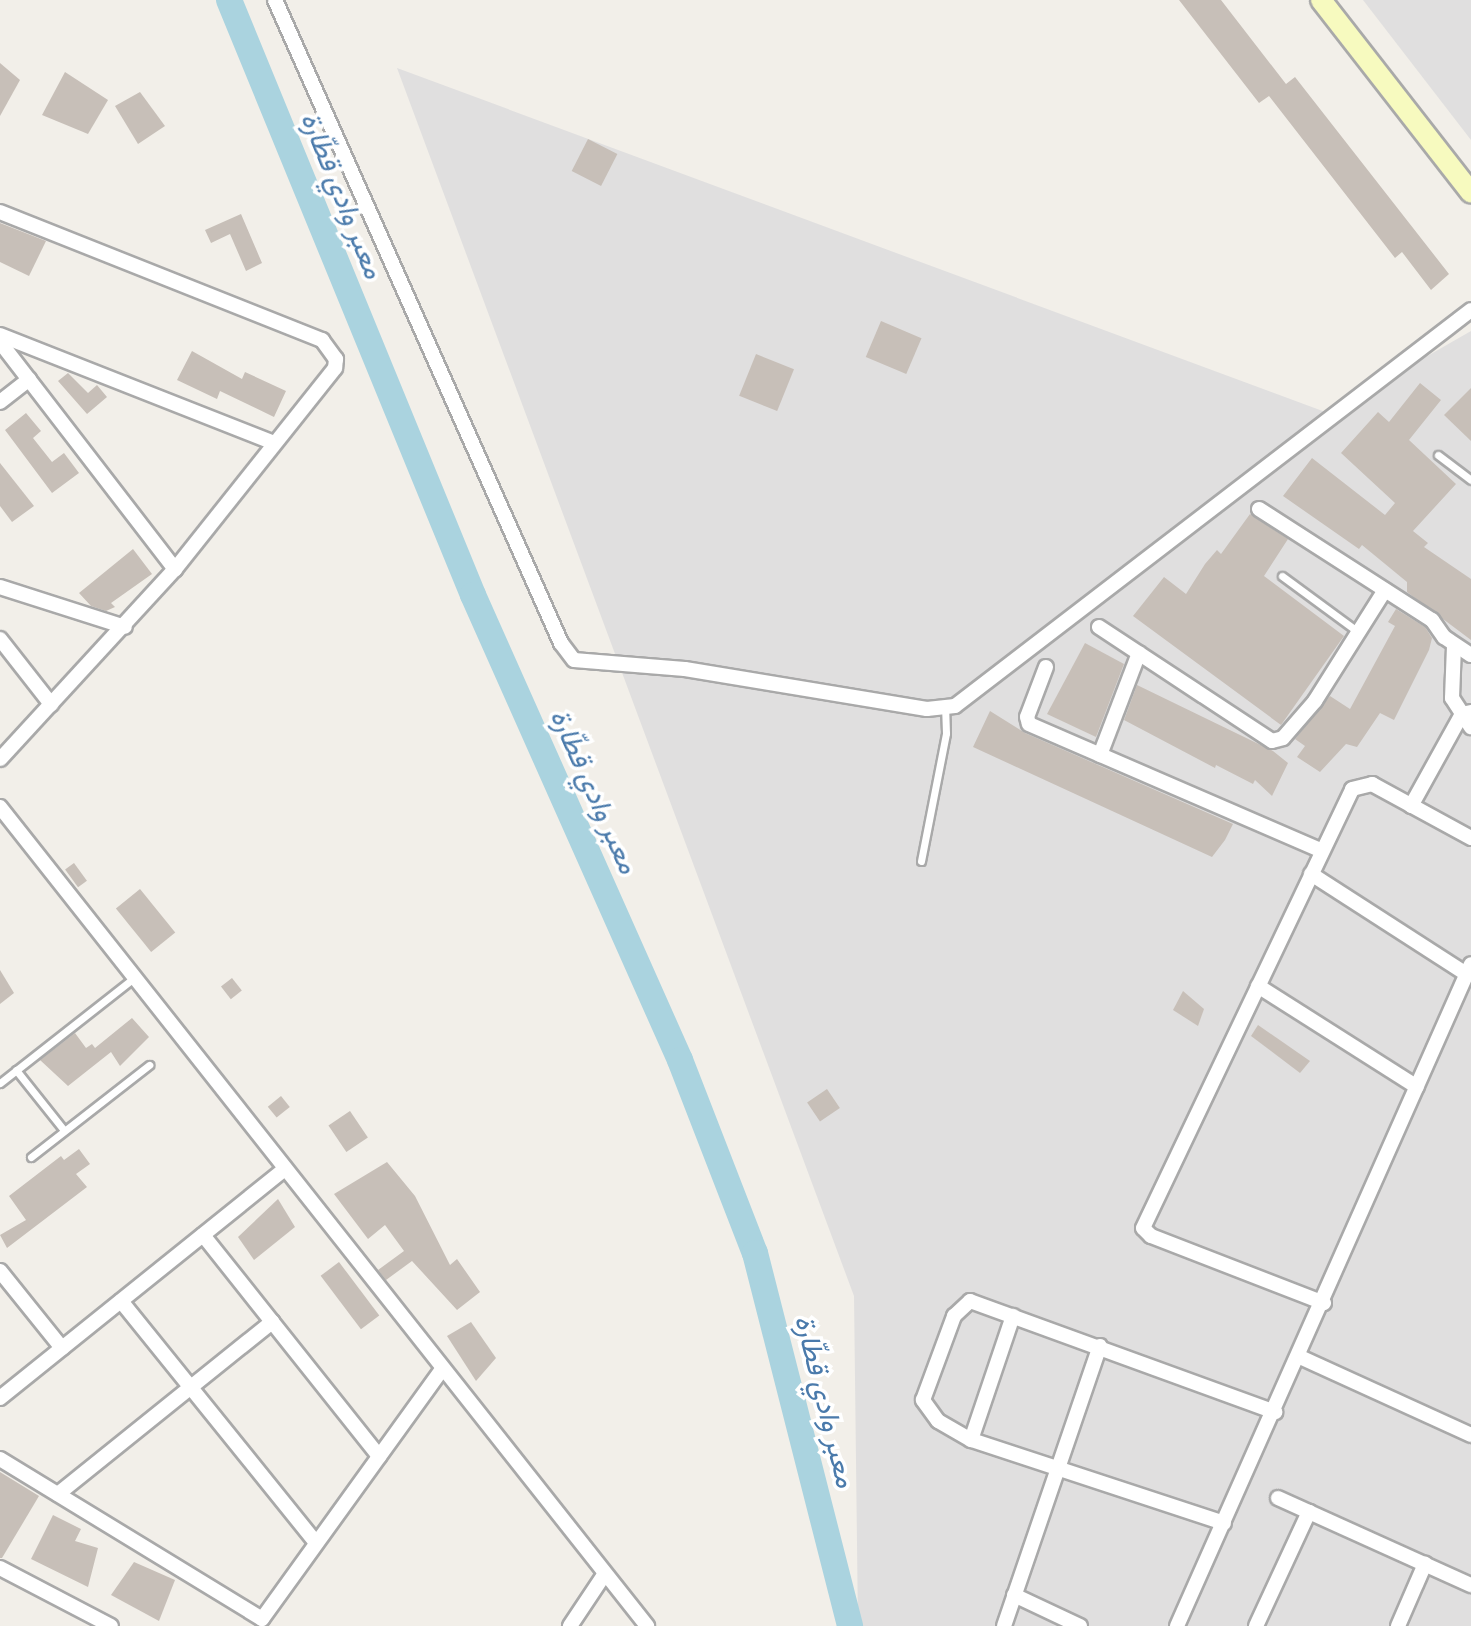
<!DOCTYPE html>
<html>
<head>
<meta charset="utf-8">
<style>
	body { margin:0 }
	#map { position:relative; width:1471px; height:1626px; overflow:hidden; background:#f2efe9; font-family:"IBM Plex Sans",Vazirmatn,sans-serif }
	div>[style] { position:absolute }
	.residential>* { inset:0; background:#e0dfdf }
	.river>* { height:26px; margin:-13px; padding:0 13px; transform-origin:13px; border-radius:13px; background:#aad3df }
	.building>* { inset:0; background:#c7bfb8; transform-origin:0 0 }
	.roads { filter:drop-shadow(2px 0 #a9a9a9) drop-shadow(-2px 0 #a9a9a9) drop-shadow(0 2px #a9a9a9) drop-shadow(0 -2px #a9a9a9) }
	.lane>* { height:7px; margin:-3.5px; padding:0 3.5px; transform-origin:3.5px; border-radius:3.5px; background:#fff }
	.street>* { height:14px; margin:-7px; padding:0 7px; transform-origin:7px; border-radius:7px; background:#fff }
	.secondary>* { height:20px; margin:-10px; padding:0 10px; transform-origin:10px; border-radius:10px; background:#f7fabf }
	span { translate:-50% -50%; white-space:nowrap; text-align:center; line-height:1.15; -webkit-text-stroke:7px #fff; paint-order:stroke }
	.water-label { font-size:28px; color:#4a7aab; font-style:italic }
</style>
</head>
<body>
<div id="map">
	<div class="residential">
		<i style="clip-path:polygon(1363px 0,1471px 0,1471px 140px)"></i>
		<i style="clip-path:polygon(397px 68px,1328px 413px,1471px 331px,1471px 1626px,858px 1626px,854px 1296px)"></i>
	</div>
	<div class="river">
		<i style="left:229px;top:0;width:643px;rotate:67.7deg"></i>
		<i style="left:473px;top:595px;width:509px;rotate:66deg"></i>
		<i style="left:680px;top:1060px;width:207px;rotate:68.8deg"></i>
		<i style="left:755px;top:1253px;width:385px;rotate:75.7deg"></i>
	</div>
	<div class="building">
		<i style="clip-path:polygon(1179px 0,1221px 0,1286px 84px,1295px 77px,1449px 274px,1431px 290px,1402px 252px,1395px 258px,1269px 96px,1259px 103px)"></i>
		<i style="clip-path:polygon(0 63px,20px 80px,0 116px)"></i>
		<i style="clip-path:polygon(65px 72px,108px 100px,88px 134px,42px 115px)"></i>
		<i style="clip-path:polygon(140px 92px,165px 126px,138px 144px,115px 106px)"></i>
		<i style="left:588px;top:139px;width:33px;height:36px;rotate:27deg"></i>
		<i style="clip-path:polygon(241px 214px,262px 263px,246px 271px,230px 234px,211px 243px,205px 230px)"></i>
		<i style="clip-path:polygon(0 223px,46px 241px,29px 276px,0 262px)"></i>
		<i style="left:881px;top:321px;width:44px;height:39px;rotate:23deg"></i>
		<i style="clip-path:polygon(192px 351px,242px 379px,245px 372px,286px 391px,274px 417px,220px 391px,217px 399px,177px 380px)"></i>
		<i style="left:756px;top:354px;width:41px;height:45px;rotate:22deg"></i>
		<i style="clip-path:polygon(68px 373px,88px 393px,97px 385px,107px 397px,87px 414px,58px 381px)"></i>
		<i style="clip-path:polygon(1420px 383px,1441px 400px,1409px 440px,1456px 484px,1413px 531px,1428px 543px,1424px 547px,1471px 579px,1471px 640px,1407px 592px,1407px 582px,1362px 545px,1359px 549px,1283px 496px,1312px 458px,1385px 515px,1395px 503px,1341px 453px,1378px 412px,1389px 422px)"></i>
		<i style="clip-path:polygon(1471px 388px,1471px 441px,1444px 415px)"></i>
		<i style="clip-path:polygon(26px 413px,41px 431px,33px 438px,52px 462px,64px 453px,79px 473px,52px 493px,5px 430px)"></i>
		<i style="clip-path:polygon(0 463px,34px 506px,12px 522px,0 506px)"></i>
		<i style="clip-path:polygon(1250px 514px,1288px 539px,1264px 576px,1344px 636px,1281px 725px,1133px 616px,1164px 577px,1186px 594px,1205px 564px,1217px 550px,1221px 554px)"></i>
		<i style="clip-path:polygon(133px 549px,152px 574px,111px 603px,115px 607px,106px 611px,91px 606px,79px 593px)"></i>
		<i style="clip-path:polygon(1396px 609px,1425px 627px,1432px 638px,1429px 650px,1394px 720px,1380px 713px,1357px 747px,1346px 744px,1320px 772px,1297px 757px,1305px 746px,1295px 739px,1330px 696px,1350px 709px,1395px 626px,1388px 622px)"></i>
		<i style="clip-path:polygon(1085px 643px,1124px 664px,1096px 737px,1047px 714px)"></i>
		<i style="clip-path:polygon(1137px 685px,1273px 751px,1288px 763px,1272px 796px,1255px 780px,1253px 784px,1216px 765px,1215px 768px,1124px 720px)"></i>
		<i style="clip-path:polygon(990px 711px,1025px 733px,1233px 824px,1225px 840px,1212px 857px,973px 747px)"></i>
		<i style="left:74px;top:863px;width:22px;height:11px;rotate:54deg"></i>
		<i style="left:140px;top:889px;width:56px;height:31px;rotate:51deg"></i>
		<i style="clip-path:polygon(0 970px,14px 993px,0 1004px)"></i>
		<i style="left:232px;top:978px;width:16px;height:14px;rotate:52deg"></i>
		<i style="clip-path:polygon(1183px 991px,1204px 1009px,1198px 1026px,1173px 1010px)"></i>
		<i style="clip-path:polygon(132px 1018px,149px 1037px,120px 1066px,111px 1052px,68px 1086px,40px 1060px,75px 1033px,86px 1048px,92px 1044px,95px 1048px)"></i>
		<i style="clip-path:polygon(1258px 1025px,1310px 1061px,1300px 1073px,1251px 1036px)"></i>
		<i style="left:827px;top:1089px;width:23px;height:24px;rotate:56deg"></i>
		<i style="left:281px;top:1096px;width:14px;height:17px;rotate:51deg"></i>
		<i style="left:350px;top:1111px;width:32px;height:26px;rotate:56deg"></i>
		<i style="clip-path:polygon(79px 1149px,90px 1164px,76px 1174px,87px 1187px,7px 1248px,0 1235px,26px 1220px,9px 1196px,61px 1156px,64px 1160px)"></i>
		<i style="clip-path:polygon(387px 1162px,415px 1196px,450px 1265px,457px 1259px,480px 1292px,457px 1310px,412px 1261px,386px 1280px,378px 1270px,404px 1251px,385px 1225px,368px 1239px,334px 1194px)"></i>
		<i style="clip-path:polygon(278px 1199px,295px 1227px,254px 1260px,238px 1237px)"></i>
		<i style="left:339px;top:1262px;width:67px;height:23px;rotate:53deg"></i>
		<i style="clip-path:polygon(471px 1322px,496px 1358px,476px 1381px,447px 1336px)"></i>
		<i style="clip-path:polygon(0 1472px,39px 1496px,2px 1558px,0 1558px)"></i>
		<i style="clip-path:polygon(53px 1515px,81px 1529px,75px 1541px,98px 1548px,88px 1587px,31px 1559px)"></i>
		<i style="clip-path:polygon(134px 1562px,175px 1580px,159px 1621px,111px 1595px)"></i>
	</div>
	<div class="roads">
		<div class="lane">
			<i style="left:1438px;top:455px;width:41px;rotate:37.1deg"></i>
			<i style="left:1282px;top:576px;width:93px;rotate:36.3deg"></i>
			<i style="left:921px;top:861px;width:130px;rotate:-78.9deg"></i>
			<i style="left:946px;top:733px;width:24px;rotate:-92deg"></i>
			<i style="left:16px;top:1070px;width:75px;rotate:51.5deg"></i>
			<i style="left:0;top:1083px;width:170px;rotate:-38.1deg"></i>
			<i style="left:31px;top:1157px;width:150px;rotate:-37.9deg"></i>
		</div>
		<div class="street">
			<i style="left:275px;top:0;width:704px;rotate:66.02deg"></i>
			<i style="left:561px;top:643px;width:21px;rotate:53deg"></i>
			<i style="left:574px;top:660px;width:111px;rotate:4.6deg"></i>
			<i style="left:685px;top:669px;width:245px;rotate:9.4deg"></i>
			<i style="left:927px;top:709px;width:28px;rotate:-6deg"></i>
			<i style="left:955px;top:706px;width:650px;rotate:-37.5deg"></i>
			<i style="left:0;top:212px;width:347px;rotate:21.7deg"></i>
			<i style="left:322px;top:340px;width:24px;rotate:54deg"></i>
			<i style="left:336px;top:359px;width:9px;rotate:96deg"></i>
			<i style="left:335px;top:368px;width:257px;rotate:128.5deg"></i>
			<i style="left:175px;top:569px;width:258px;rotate:132.6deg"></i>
			<i style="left:0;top:335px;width:292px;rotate:21.5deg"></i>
			<i style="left:0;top:342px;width:287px;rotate:52.4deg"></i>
			<i style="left:0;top:402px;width:37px;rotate:-38deg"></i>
			<i style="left:1259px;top:509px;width:206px;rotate:32.7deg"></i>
			<i style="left:1432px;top:620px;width:21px;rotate:55deg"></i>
			<i style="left:1444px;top:637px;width:32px;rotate:34deg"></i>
			<i style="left:0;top:587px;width:131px;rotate:17.7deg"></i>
			<i style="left:1099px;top:627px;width:207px;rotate:33.4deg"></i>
			<i style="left:1272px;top:741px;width:11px;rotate:-15deg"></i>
			<i style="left:1283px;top:738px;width:49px;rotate:-49.1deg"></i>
			<i style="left:1315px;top:701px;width:131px;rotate:-57.8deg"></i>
			<i style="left:0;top:639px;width:83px;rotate:51.9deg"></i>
			<i style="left:1454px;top:646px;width:52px;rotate:92.2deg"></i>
			<i style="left:1452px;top:698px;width:35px;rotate:57deg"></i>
			<i style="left:1046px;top:667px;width:53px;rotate:110.8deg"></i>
			<i style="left:1027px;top:717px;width:7px;rotate:74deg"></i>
			<i style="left:1029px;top:724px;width:319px;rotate:23.4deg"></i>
			<i style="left:1100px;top:755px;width:109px;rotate:-69.1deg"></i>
			<i style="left:1411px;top:806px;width:105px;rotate:-61deg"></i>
			<i style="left:1462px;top:714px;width:9px;rotate:-13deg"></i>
			<i style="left:0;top:807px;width:1044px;rotate:51.69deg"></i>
			<i style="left:1311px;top:874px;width:184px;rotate:32.8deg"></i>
			<i style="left:1258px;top:986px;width:188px;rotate:32.4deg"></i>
			<i style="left:203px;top:1235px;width:283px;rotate:51.5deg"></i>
			<i style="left:0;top:1271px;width:99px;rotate:51.2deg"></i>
			<i style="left:121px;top:1301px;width:311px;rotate:51.1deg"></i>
			<i style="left:1324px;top:1303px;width:186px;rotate:-158.8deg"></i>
			<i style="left:1151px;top:1236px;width:11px;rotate:-135deg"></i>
			<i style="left:1143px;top:1228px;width:486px;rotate:-64.5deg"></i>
			<i style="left:1352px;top:789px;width:21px;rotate:-14deg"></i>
			<i style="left:1372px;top:784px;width:113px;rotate:28.6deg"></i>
			<i style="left:1300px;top:1357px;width:188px;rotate:24.5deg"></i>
			<i style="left:0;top:1398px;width:366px;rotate:-38.8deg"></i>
			<i style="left:971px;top:1440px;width:131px;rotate:-71.3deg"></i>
			<i style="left:0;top:1459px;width:307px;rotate:31.4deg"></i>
			<i style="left:262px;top:1619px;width:308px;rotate:-54.2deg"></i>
			<i style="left:58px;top:1494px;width:275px;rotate:-38.8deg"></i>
			<i style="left:1278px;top:1498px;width:212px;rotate:24.3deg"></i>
			<i style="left:1224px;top:1523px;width:266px;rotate:-161.8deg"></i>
			<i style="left:971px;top:1440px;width:38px;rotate:-150deg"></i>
			<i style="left:938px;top:1421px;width:26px;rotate:-126deg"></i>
			<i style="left:923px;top:1400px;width:90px;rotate:-69.7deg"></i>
			<i style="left:954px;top:1316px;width:22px;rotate:-43deg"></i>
			<i style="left:970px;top:1301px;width:325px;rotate:20deg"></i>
			<i style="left:0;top:1568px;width:125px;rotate:27.6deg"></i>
			<i style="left:1014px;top:1595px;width:73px;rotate:25.2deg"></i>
			<i style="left:570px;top:1626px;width:61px;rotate:-56.3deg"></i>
			<i style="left:1004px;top:1626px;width:296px;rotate:-71.1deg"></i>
			<i style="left:1177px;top:1626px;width:724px;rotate:-66.05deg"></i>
			<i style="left:1256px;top:1626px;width:126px;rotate:-65.1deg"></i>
			<i style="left:1398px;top:1626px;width:68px;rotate:-66.5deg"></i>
		</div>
		<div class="secondary">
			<i style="left:1321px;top:0;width:244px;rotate:52.1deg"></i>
		</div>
	</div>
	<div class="water-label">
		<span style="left:343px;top:195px;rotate:68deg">معبر وادي قطّارة</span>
		<span style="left:595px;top:791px;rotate:66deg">معبر وادي قطّارة</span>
		<span style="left:826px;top:1401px;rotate:76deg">معبر وادي قطّارة</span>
	</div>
</div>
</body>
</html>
